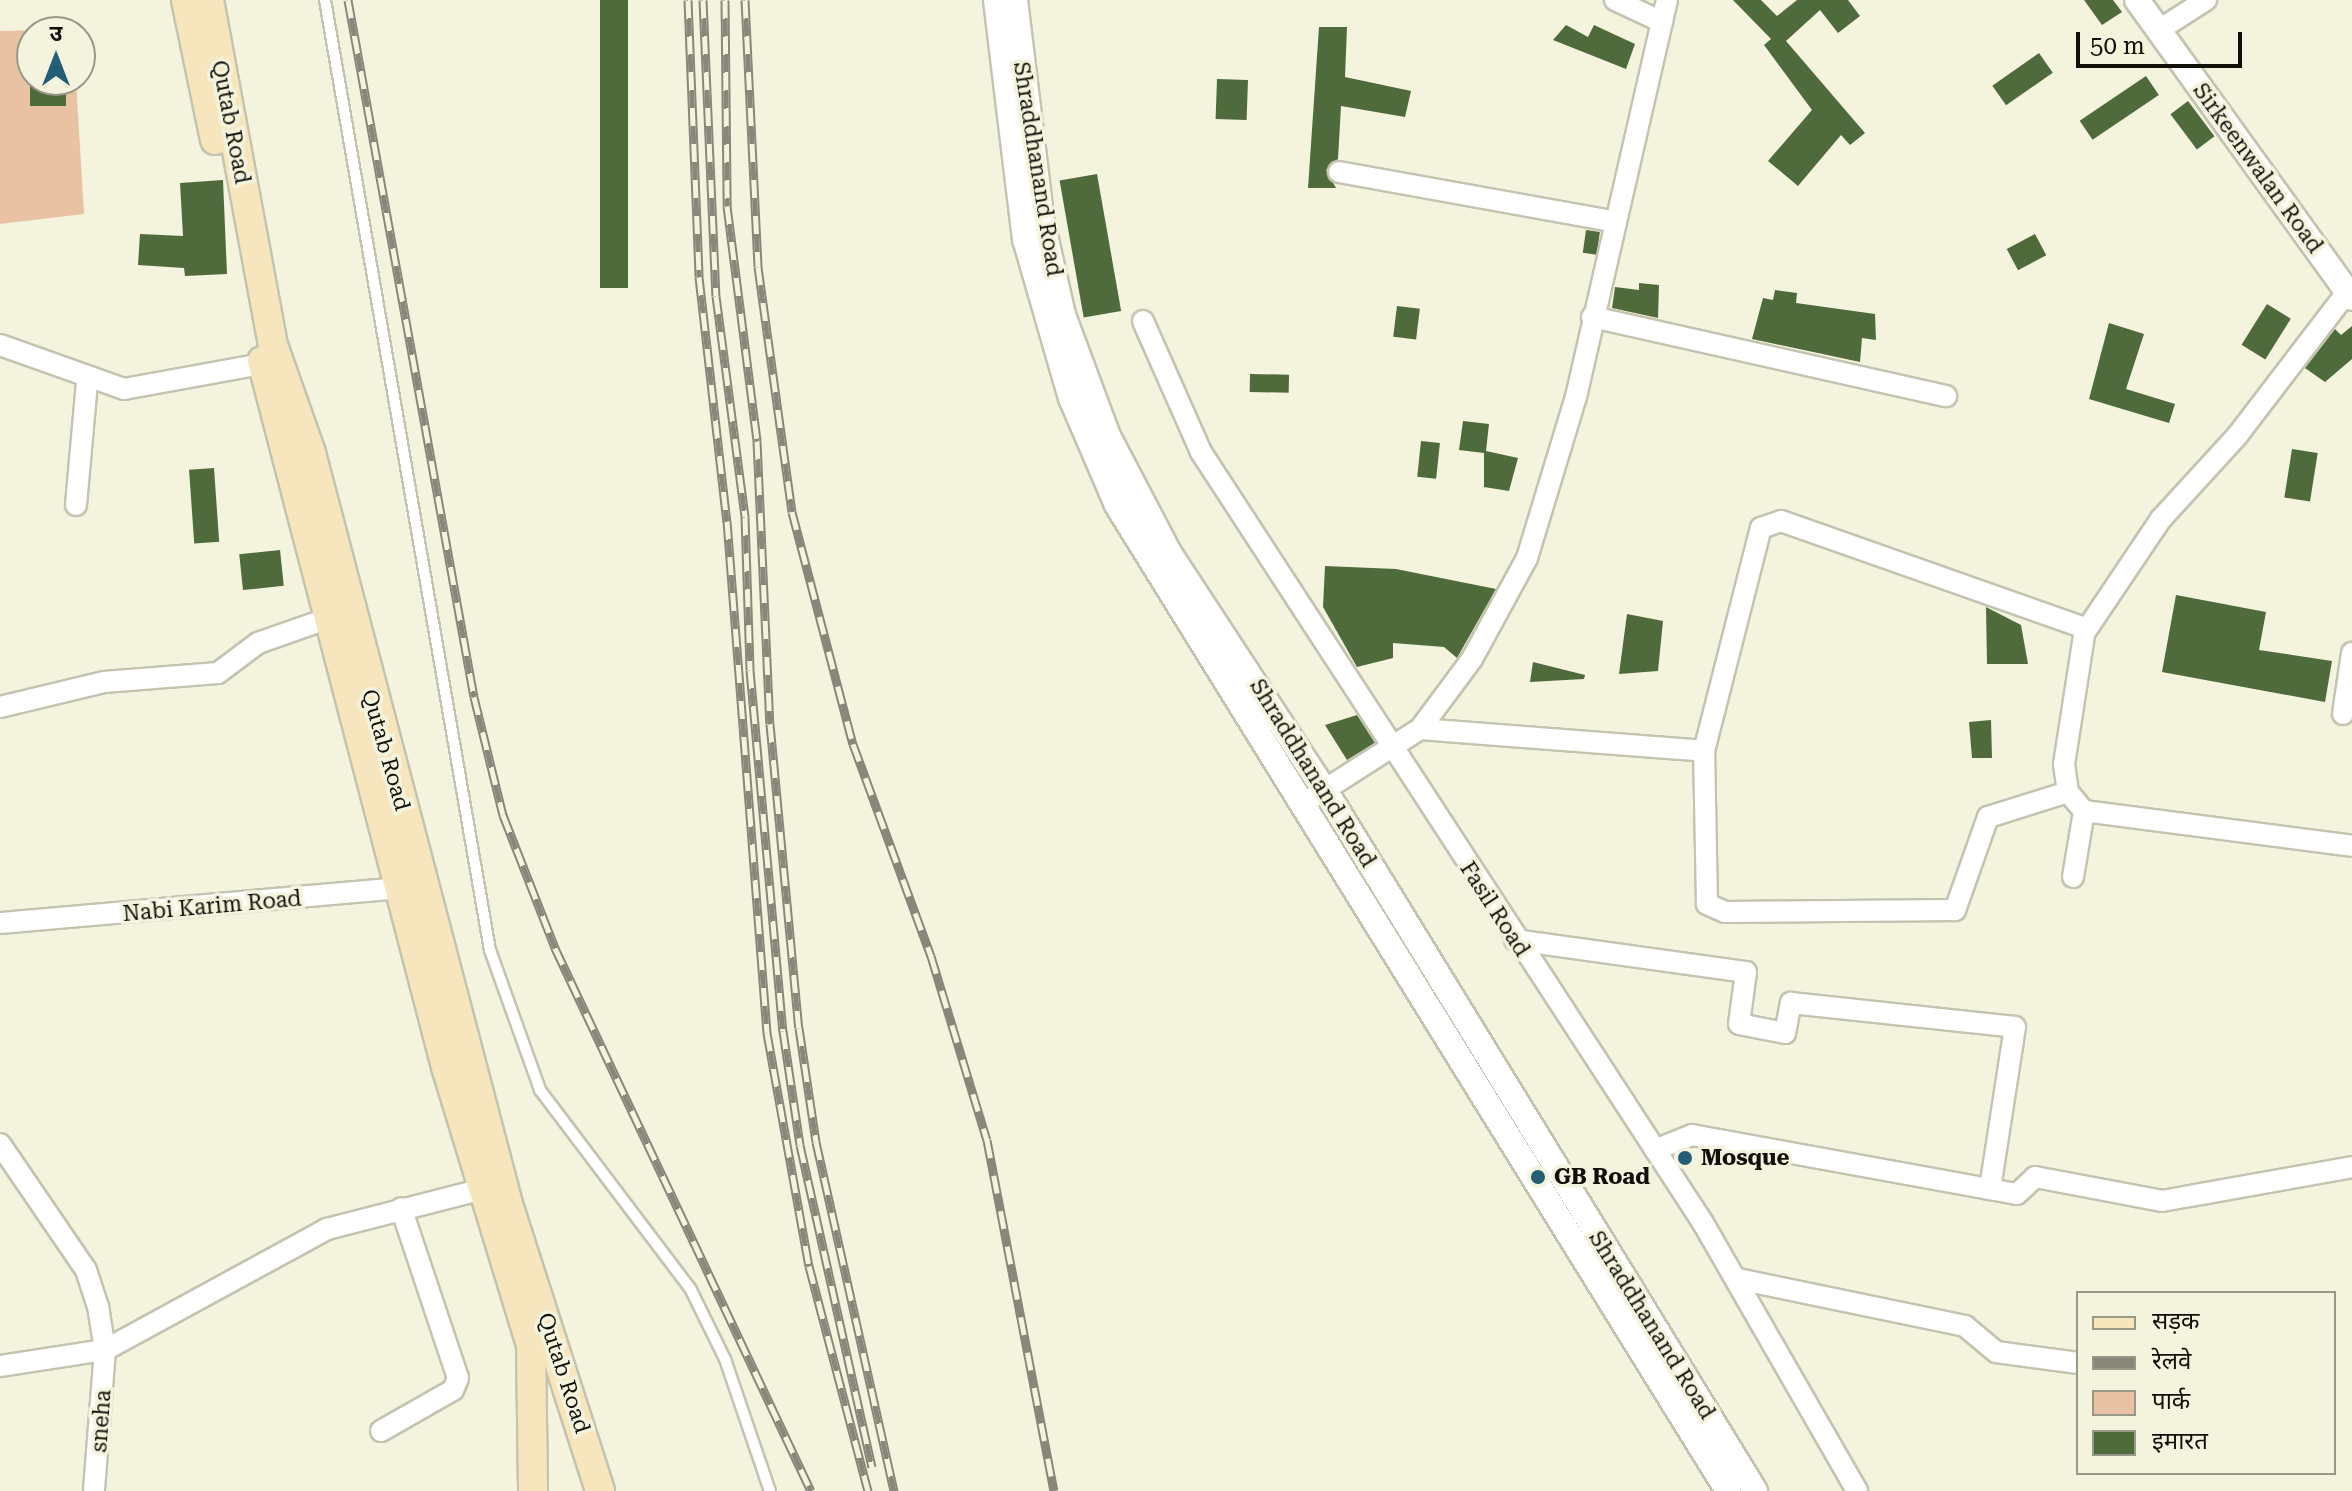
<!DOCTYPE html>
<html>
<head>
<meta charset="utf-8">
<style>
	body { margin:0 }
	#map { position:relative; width:2352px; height:1491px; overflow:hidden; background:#f3f3de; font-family:"Roboto Serif","Noto Sans Devanagari",serif }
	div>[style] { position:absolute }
	.green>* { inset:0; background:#e9c2a3 }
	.building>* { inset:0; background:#4f6b3b; transform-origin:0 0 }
	.roads { filter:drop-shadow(2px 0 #c3c4b0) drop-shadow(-2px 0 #c3c4b0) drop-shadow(0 2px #c3c4b0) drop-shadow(0 -2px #c3c4b0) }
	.service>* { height:10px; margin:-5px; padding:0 5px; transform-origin:5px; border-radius:5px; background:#fff }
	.minor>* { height:20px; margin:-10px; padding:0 10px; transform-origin:10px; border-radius:10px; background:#fff }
	.tertiary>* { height:24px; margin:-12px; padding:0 12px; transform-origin:12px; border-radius:12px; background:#fff }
	.secondary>* { height:28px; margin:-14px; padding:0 14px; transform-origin:14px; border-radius:14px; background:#f7e6bd }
	.rail>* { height:9px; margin-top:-4.5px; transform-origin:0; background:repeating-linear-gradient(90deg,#f3f3de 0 18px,#88887a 0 36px); box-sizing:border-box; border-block:2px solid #88887a }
	.dots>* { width:22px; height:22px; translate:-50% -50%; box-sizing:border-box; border:4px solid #f3f3de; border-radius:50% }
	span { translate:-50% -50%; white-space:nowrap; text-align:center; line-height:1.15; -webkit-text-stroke:7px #f3f3de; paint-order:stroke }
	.street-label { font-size:22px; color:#101009 }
	.poi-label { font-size:22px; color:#101009; font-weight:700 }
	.left { translate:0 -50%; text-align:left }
	.legend { position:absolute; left:2076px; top:1291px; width:260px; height:184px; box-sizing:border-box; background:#f3f3de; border:2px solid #989889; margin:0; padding:10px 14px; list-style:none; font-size:24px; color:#101009 }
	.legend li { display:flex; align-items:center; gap:16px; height:40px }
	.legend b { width:40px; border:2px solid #989889 }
	.north { position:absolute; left:16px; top:16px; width:80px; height:80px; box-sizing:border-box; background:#f3f3de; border:2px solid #989889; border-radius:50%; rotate:0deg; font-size:22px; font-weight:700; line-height:32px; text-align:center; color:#101009 }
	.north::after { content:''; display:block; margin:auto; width:28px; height:36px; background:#235d76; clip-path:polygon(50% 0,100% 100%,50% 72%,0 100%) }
	.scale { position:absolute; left:2076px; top:32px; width:166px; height:36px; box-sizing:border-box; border:4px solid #101009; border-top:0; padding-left:10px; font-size:24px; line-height:28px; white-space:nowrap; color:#101009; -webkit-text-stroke:6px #f3f3de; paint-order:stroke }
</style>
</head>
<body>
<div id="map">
	<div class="green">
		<i style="clip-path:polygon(74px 29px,32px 32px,32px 80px,76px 80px,84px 214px,0 224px,0 31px)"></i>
	</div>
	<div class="building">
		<i style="left:600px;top:0;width:28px;height:288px"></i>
		<i style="clip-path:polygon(1733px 0,1761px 0,1777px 16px,1797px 0,1848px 0,1860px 16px,1838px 33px,1820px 10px,1786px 41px,1865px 133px,1850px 145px,1841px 135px,1798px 186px,1768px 161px,1812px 110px,1764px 45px,1771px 39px)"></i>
		<i style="clip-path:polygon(2084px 0,2113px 0,2122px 12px,2102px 25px)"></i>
		<i style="clip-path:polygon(1566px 25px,1588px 37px,1594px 25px,1635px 44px,1626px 69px,1553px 40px)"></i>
		<i style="clip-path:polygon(1319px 27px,1347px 27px,1345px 77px,1411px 91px,1405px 117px,1341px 106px,1338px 159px,1326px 170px,1336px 188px,1308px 188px)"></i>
		<i style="left:2039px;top:53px;width:24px;height:57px;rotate:55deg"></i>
		<i style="left:2146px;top:76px;width:23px;height:80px;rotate:56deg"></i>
		<i style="left:1217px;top:79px;width:31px;height:40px;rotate:2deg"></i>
		<i style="left:30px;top:80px;width:36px;height:26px"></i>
		<i style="left:2188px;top:101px;width:44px;height:22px;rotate:53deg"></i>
		<i style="left:1097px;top:174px;width:139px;height:38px;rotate:80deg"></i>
		<i style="clip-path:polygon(223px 180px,227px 274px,185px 276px,184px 268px,138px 265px,140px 234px,183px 236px,180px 183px)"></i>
		<i style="left:1586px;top:230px;width:14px;height:23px;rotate:8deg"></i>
		<i style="left:2035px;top:234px;width:24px;height:32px;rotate:62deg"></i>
		<i style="clip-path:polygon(1639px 283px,1659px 285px,1658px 318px,1612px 308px,1615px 287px,1639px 290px)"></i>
		<i style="clip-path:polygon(1775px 290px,1797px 293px,1796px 303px,1875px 314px,1876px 340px,1862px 338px,1860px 362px,1752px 339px,1763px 298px,1773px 300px)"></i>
		<i style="left:2267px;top:304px;width:28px;height:48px;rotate:32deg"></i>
		<i style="left:1397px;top:306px;width:23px;height:31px;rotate:7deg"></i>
		<i style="clip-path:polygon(2109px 323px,2144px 334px,2126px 389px,2175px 404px,2169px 423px,2089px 399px)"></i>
		<i style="clip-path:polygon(2352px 326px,2352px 359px,2325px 382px,2305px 368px,2335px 329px,2341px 335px)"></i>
		<i style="left:1250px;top:374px;width:39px;height:18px;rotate:1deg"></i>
		<i style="clip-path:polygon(1463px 421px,1489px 424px,1486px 451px,1518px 458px,1509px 491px,1484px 487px,1484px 453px,1459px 450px)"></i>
		<i style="left:1421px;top:441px;width:19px;height:36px;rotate:6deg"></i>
		<i style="left:2292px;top:449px;width:26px;height:49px;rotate:9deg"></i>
		<i style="left:214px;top:468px;width:74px;height:25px;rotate:86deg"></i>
		<i style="left:280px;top:550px;width:36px;height:41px;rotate:84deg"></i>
		<i style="clip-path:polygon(1325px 566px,1396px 569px,1496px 589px,1457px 658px,1444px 647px,1393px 643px,1393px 658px,1357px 667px,1323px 607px)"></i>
		<i style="clip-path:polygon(2176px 595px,2266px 612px,2259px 650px,2332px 661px,2325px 702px,2162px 672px)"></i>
		<i style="clip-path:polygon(1986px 607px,2021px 625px,2028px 664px,1987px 664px)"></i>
		<i style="clip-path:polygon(1627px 614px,1663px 621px,1658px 671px,1619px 674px)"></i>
		<i style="clip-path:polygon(1533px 662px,1585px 675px,1584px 679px,1530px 682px)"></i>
		<i style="clip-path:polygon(1357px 715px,1375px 743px,1347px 760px,1325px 725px)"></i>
		<i style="clip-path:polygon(1991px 720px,1992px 758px,1972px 758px,1969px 722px)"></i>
	</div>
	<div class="roads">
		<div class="service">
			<i style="left:325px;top:0;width:964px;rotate:80.15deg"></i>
			<i style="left:490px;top:950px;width:149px;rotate:70.3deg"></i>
			<i style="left:540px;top:1090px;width:248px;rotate:52.9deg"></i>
			<i style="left:690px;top:1288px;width:79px;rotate:63.8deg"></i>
			<i style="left:725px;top:1359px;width:139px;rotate:71.2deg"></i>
		</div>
		<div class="minor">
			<i style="left:1615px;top:0;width:52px;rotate:25.1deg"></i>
			<i style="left:2159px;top:30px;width:56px;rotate:-32.6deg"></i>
			<i style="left:1339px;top:172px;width:276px;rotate:10.2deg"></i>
			<i style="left:1592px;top:317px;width:363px;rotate:12.6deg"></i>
			<i style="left:1143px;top:321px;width:143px;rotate:66.1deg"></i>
			<i style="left:1201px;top:452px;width:920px;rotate:56.93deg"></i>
			<i style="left:1703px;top:1223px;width:309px;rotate:60.1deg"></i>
			<i style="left:0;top:345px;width:132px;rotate:19.5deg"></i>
			<i style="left:124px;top:389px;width:140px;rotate:-10.3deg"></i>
			<i style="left:76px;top:505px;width:124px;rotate:-84.9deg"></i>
			<i style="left:2085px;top:629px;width:137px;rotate:98.8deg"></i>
			<i style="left:2064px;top:764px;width:28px;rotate:82deg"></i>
			<i style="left:2068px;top:792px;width:25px;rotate:50deg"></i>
			<i style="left:2084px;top:811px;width:270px;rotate:7.4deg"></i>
			<i style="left:0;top:707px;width:107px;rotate:-13.5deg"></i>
			<i style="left:104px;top:682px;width:114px;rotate:-4.5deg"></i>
			<i style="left:218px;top:673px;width:50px;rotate:-36.9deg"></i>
			<i style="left:258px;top:643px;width:75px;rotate:-19.4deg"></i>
			<i style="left:2343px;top:714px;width:62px;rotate:-81.6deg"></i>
			<i style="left:1420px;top:729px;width:285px;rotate:4.4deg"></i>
			<i style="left:2068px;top:792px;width:84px;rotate:162.6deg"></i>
			<i style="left:1988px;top:817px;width:99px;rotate:109.5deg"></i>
			<i style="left:1955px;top:910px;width:230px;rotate:179.5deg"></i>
			<i style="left:1725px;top:912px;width:20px;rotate:-156deg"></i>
			<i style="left:1707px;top:904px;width:153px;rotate:-91.1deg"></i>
			<i style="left:1704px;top:751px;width:230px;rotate:-75.7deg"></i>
			<i style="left:1761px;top:528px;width:21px;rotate:-19deg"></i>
			<i style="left:1781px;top:521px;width:324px;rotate:19.4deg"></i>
			<i style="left:2087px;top:629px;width:133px;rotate:-56.1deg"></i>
			<i style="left:2161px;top:519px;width:113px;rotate:-47.5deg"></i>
			<i style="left:2237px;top:436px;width:181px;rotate:-52.6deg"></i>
			<i style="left:1301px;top:805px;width:141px;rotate:-32.6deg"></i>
			<i style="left:1420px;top:729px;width:87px;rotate:-53.4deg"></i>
			<i style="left:1472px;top:659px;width:115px;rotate:-61.4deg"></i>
			<i style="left:1527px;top:558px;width:168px;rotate:-73.1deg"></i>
			<i style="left:1576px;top:397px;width:407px;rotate:-77.1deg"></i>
			<i style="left:2073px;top:877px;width:67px;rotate:-80.5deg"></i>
			<i style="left:0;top:923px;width:412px;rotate:-5deg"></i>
			<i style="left:1515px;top:940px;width:233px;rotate:7.9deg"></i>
			<i style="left:1746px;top:972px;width:52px;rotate:97.7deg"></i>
			<i style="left:1739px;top:1024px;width:47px;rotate:11.1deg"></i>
			<i style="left:1785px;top:1033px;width:31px;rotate:-79deg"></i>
			<i style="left:1791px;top:1003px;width:225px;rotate:6.1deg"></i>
			<i style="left:2015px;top:1027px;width:164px;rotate:98.8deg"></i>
			<i style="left:0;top:1144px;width:153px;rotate:55.7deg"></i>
			<i style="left:86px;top:1270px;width:38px;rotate:72deg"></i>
			<i style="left:98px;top:1306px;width:45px;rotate:81deg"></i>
			<i style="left:105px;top:1350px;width:141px;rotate:94.5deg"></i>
			<i style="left:1655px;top:1150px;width:40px;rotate:-22deg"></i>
			<i style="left:1692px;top:1135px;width:330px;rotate:10.3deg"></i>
			<i style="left:2017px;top:1194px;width:25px;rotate:-43deg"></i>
			<i style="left:2035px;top:1177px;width:129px;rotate:10.7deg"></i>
			<i style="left:2162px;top:1201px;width:193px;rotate:-10.1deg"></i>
			<i style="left:1738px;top:1279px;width:232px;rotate:11.7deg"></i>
			<i style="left:1965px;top:1326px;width:40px;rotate:40deg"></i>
			<i style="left:1996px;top:1352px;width:83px;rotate:7.6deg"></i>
			<i style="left:0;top:1366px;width:106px;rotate:-8.7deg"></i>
			<i style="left:105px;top:1350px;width:253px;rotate:-28.6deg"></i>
			<i style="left:327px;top:1229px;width:161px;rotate:-14.4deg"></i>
			<i style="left:381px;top:1431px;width:83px;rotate:-29.7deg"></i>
			<i style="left:453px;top:1390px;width:13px;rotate:-67deg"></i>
			<i style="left:458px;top:1378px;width:179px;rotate:-108.5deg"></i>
		</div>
		<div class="tertiary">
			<i style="left:996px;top:0;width:241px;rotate:83.1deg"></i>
			<i style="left:1025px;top:239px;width:166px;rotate:73.9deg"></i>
			<i style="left:1071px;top:398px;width:116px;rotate:66.7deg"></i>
			<i style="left:1117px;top:505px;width:1160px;rotate:58.21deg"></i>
			<i style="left:1015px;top:0;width:224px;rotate:83.1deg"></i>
			<i style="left:1042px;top:222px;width:95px;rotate:77.3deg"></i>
			<i style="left:1063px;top:315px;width:129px;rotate:69.6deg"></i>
			<i style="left:1108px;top:436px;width:130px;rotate:62.4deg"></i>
			<i style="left:1168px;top:551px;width:288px;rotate:56.8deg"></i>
			<i style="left:1326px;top:792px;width:820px;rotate:58.46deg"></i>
			<i style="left:2137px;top:0;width:367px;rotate:54.2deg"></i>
		</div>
		<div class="secondary">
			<i style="left:186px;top:0;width:143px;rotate:78.3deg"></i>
			<i style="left:209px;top:0;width:351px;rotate:79.5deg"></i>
			<i style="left:273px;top:345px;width:114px;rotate:70.6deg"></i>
			<i style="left:311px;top:453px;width:776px;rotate:75.3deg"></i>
			<i style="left:508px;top:1204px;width:301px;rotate:72.2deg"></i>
			<i style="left:262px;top:361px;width:730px;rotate:75.39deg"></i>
			<i style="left:446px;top:1067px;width:291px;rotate:73deg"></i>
			<i style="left:531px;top:1345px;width:146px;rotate:89.2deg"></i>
		</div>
	</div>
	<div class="rail">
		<i style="left:348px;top:0;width:708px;rotate:79.75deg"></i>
		<i style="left:474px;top:697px;width:122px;rotate:76.2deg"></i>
		<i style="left:503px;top:815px;width:143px;rotate:68.6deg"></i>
		<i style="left:555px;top:948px;width:600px;rotate:64.76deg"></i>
		<i style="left:688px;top:0;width:277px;rotate:87.7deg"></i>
		<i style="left:699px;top:277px;width:246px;rotate:83.5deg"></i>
		<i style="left:727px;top:521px;width:514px;rotate:85.53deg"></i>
		<i style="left:767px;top:1033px;width:237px;rotate:79.8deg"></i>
		<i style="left:809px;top:1266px;width:233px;rotate:75.3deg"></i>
		<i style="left:703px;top:0;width:296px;rotate:87.5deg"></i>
		<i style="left:716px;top:296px;width:223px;rotate:82.5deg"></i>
		<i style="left:745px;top:517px;width:153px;rotate:88.1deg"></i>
		<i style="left:750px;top:670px;width:363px;rotate:84.8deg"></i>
		<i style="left:783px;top:1031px;width:115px;rotate:81.5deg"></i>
		<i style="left:800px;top:1145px;width:330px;rotate:77.4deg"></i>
		<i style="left:725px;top:0;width:206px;rotate:89.4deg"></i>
		<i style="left:727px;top:206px;width:237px;rotate:82.7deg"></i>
		<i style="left:757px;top:441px;width:283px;rotate:87.4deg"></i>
		<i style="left:770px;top:724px;width:305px;rotate:84.6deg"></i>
		<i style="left:799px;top:1028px;width:115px;rotate:81.5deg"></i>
		<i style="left:816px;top:1142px;width:358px;rotate:77.4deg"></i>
		<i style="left:745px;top:0;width:267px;rotate:87.2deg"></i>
		<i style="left:758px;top:267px;width:247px;rotate:82.1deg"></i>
		<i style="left:792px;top:512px;width:240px;rotate:75.3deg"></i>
		<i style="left:853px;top:744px;width:226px;rotate:69.8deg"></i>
		<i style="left:931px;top:956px;width:192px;rotate:73.1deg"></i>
		<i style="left:987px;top:1140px;width:357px;rotate:79.2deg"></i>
	</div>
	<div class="dots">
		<i style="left:1685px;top:1158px;background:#235d76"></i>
		<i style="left:1538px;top:1177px;background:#235d76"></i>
	</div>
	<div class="street-label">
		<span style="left:231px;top:122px;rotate:79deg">Qutab Road</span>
		<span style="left:2258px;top:168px;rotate:54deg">Sirkeenwalan Road</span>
		<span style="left:1038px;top:169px;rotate:81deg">Shraddhanand Road</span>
		<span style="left:386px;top:750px;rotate:74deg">Qutab Road</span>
		<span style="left:1313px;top:773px;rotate:58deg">Shraddhanand Road</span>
		<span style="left:212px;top:906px;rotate:-5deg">Nabi Karim Road</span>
		<span style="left:1495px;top:909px;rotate:57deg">Fasil Road</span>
		<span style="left:1652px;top:1325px;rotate:58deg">Shraddhanand Road</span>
		<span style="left:564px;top:1373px;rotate:72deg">Qutab Road</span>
		<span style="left:101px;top:1421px;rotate:-86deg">sneha</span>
	</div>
	<div class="poi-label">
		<span class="left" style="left:1701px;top:1158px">Mosque</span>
		<span class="left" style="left:1554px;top:1177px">GB Road</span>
	</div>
	<ul class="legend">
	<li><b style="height:10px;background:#f7e6bd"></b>सड़क</li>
	<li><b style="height:10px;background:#88887a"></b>रेलवे</li>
	<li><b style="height:22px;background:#e9c2a3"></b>पार्क</li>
	<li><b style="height:22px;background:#4f6b3b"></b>इमारत</li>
	</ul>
	<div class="north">उ</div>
	<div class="scale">50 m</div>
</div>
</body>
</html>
